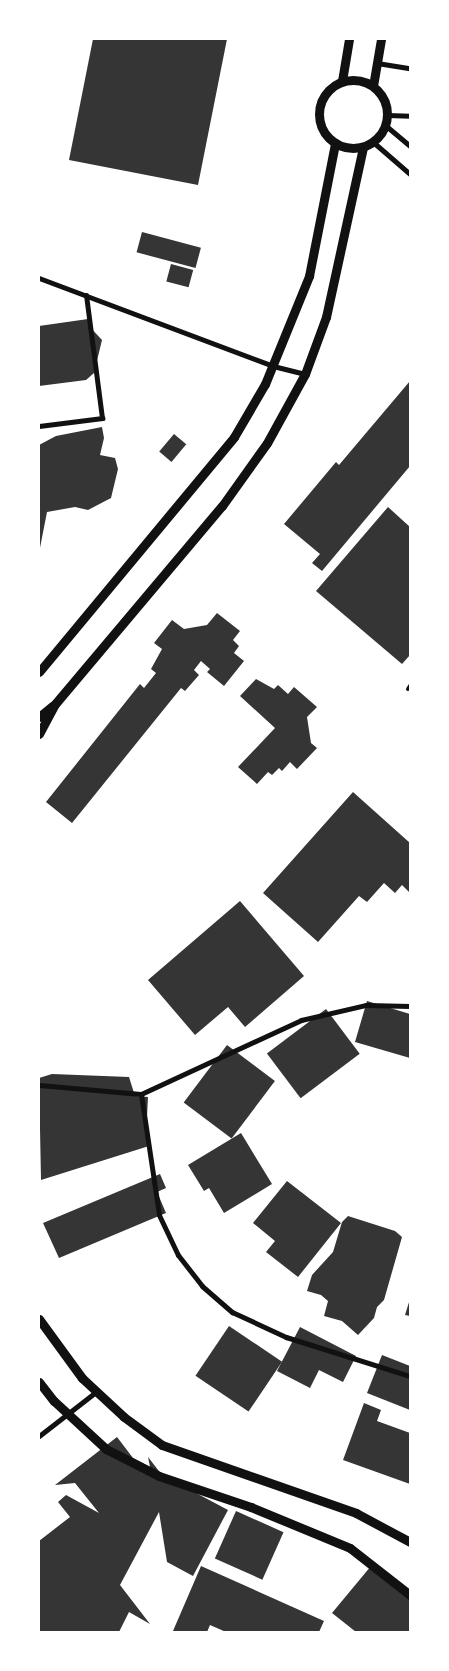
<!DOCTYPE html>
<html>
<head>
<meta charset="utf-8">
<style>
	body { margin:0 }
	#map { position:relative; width:449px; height:1671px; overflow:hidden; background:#fff; font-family:"PT Sans",sans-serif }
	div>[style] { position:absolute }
	.building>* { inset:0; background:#353535; transform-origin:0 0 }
	.service>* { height:4px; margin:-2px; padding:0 2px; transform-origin:2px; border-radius:2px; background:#111 }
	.minor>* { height:5px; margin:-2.5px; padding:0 2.5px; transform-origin:2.5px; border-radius:2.5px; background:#111 }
	.tertiary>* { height:9px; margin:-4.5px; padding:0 4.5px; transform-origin:4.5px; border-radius:4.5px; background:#111 }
	.tertiary>.ring { margin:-4.5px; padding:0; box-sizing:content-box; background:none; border:9px solid #111; border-radius:50% }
	span { translate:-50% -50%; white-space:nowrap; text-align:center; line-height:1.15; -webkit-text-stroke:4px #fff; paint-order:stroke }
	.frame { position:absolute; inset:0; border:40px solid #fff; pointer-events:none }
</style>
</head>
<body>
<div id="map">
	<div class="building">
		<i style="clip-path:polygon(93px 39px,227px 39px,198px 185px,69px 160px)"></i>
		<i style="left:142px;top:232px;width:61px;height:21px;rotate:15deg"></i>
		<i style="left:171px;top:264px;width:23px;height:18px;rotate:15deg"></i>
		<i style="clip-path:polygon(88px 319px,89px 326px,102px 340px,94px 373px,86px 380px,39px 386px,39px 326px)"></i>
		<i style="clip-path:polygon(410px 381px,410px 466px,322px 571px,312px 563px,320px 554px,284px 524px,336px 462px,339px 465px)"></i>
		<i style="clip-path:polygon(102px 427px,104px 438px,100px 455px,115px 458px,118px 469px,111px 498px,88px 510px,75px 507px,47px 512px,39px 553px,39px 445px,56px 436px)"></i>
		<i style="left:174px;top:434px;width:16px;height:23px;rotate:40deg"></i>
		<i style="clip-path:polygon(388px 507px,410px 527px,410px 655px,402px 664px,316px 591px)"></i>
		<i style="clip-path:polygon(217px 613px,240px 631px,233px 640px,239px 646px,234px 653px,244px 661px,224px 686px,207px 672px,210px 669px,201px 661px,194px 670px,199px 675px,185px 691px,181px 688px,72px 823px,46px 802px,140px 684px,144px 688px,156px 673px,151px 669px,162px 649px,154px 643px,172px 620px,184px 629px,207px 625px)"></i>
		<i style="clip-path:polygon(256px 679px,274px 689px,278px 685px,288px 694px,294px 687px,317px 707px,307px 717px,311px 743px,317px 748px,297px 769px,290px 762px,282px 771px,279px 768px,272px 775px,268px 772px,257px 784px,238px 767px,275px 728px,240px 696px)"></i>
		<i style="clip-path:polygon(353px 792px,410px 843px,410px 893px,402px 885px,395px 893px,384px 883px,367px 902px,359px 896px,318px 942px,263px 893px)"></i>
		<i style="clip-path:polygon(240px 901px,304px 976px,245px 1027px,228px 1007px,195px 1035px,148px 980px)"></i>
		<i style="clip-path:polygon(367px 1001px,410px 1014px,410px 1058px,355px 1042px)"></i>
		<i style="left:326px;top:1009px;width:56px;height:74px;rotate:53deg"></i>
		<i style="left:227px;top:1045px;width:60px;height:72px;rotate:37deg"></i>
		<i style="clip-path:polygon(52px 1074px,129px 1077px,135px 1096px,148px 1097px,146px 1136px,149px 1146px,41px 1180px,39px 1078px)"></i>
		<i style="clip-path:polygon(241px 1133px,272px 1184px,224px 1213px,209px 1188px,204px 1191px,188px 1165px)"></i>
		<i style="clip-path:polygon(160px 1174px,166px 1188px,157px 1192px,166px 1213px,59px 1258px,43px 1223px)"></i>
		<i style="clip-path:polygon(287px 1181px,341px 1223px,298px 1277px,266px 1252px,275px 1241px,253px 1223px)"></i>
		<i style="clip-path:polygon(348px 1216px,395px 1231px,402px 1237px,384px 1300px,377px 1307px,374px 1318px,358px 1335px,342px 1321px,324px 1316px,328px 1301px,321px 1295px,307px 1291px,312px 1275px,333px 1252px,342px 1222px)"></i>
		<i style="clip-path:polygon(410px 1299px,410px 1316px,405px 1315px)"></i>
		<i style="left:229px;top:1326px;width:64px;height:60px;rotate:34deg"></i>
		<i style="clip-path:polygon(300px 1327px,356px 1356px,343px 1382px,319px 1370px,310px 1388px,277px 1371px)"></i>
		<i style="clip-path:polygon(382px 1355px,410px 1366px,410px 1410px,367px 1393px)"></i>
		<i style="clip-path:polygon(364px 1403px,381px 1410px,377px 1421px,410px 1433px,410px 1484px,343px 1460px)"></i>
		<i style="clip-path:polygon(117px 1437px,133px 1458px,150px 1467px,148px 1457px,162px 1475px,228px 1510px,193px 1576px,167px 1562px,159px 1512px,120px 1585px,150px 1624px,129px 1612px,119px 1632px,39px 1632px,39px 1541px,70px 1517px,58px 1502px,66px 1495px,99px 1513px,75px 1483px,55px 1485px)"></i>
		<i style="left:236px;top:1511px;width:52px;height:52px;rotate:24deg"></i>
		<i style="clip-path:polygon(201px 1566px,324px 1621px,319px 1632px,226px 1632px,210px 1625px,207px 1632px,173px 1631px)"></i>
		<i style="clip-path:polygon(371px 1566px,410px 1599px,410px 1632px,356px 1632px,332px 1613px)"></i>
	</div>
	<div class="service">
		<i style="left:408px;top:689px;width:4px;rotate:-56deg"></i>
	</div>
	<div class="minor">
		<i style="left:377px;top:63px;width:33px;rotate:9deg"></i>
		<i style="left:387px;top:115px;width:23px;rotate:2deg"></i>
		<i style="left:385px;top:125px;width:33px;rotate:40deg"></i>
		<i style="left:373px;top:142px;width:49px;rotate:40.9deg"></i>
		<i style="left:39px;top:278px;width:250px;rotate:20.6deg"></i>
		<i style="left:273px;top:366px;width:33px;rotate:14deg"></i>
		<i style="left:39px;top:426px;width:64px;rotate:-7.2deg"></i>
		<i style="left:102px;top:418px;width:124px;rotate:-97.4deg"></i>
		<i style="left:39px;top:1085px;width:102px;rotate:5deg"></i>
		<i style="left:141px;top:1094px;width:176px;rotate:-24.8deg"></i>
		<i style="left:301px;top:1020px;width:67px;rotate:-13deg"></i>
		<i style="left:366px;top:1005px;width:44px;rotate:1.3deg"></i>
		<i style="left:141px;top:1094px;width:122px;rotate:81.5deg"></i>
		<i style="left:159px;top:1215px;width:44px;rotate:64.6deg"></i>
		<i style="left:178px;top:1255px;width:39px;rotate:52deg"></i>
		<i style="left:202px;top:1286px;width:40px;rotate:41deg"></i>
		<i style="left:232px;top:1312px;width:60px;rotate:24.8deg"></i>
		<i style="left:286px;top:1337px;width:130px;rotate:17.5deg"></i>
		<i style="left:39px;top:1436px;width:73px;rotate:-37.8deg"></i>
	</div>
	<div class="tertiary">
		<i class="ring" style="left:319px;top:80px;width:59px;height:59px"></i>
		<i style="left:342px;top:81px;width:43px;rotate:-80.5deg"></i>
		<i style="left:373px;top:86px;width:48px;rotate:-80.3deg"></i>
		<i style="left:39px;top:672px;width:305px;rotate:-50.3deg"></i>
		<i style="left:234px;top:437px;width:61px;rotate:-59.7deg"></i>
		<i style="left:265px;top:384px;width:117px;rotate:-67.8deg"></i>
		<i style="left:309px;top:276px;width:136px;rotate:-78.9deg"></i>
		<i style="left:39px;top:717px;width:17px;rotate:-40deg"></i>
		<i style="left:39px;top:734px;width:34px;rotate:-62deg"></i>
		<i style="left:55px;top:704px;width:259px;rotate:-49.9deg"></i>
		<i style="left:222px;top:506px;width:77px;rotate:-54.5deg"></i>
		<i style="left:267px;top:443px;width:79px;rotate:-61.2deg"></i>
		<i style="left:305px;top:374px;width:61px;rotate:-69.8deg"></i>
		<i style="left:326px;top:317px;width:174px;rotate:-77.7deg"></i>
		<i style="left:39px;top:1319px;width:73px;rotate:53.9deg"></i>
		<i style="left:82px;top:1378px;width:57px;rotate:42.9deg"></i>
		<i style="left:124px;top:1417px;width:47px;rotate:36.4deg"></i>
		<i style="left:162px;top:1445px;width:206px;rotate:19.3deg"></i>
		<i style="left:356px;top:1513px;width:61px;rotate:28.2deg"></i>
		<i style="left:39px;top:1382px;width:24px;rotate:52deg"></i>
		<i style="left:54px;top:1401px;width:71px;rotate:42.7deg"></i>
		<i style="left:106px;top:1449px;width:59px;rotate:27deg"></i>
		<i style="left:159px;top:1476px;width:97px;rotate:18.6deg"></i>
		<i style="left:251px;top:1507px;width:107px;rotate:22.5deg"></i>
		<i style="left:350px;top:1548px;width:76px;rotate:38.1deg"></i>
	</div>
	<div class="frame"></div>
</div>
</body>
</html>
